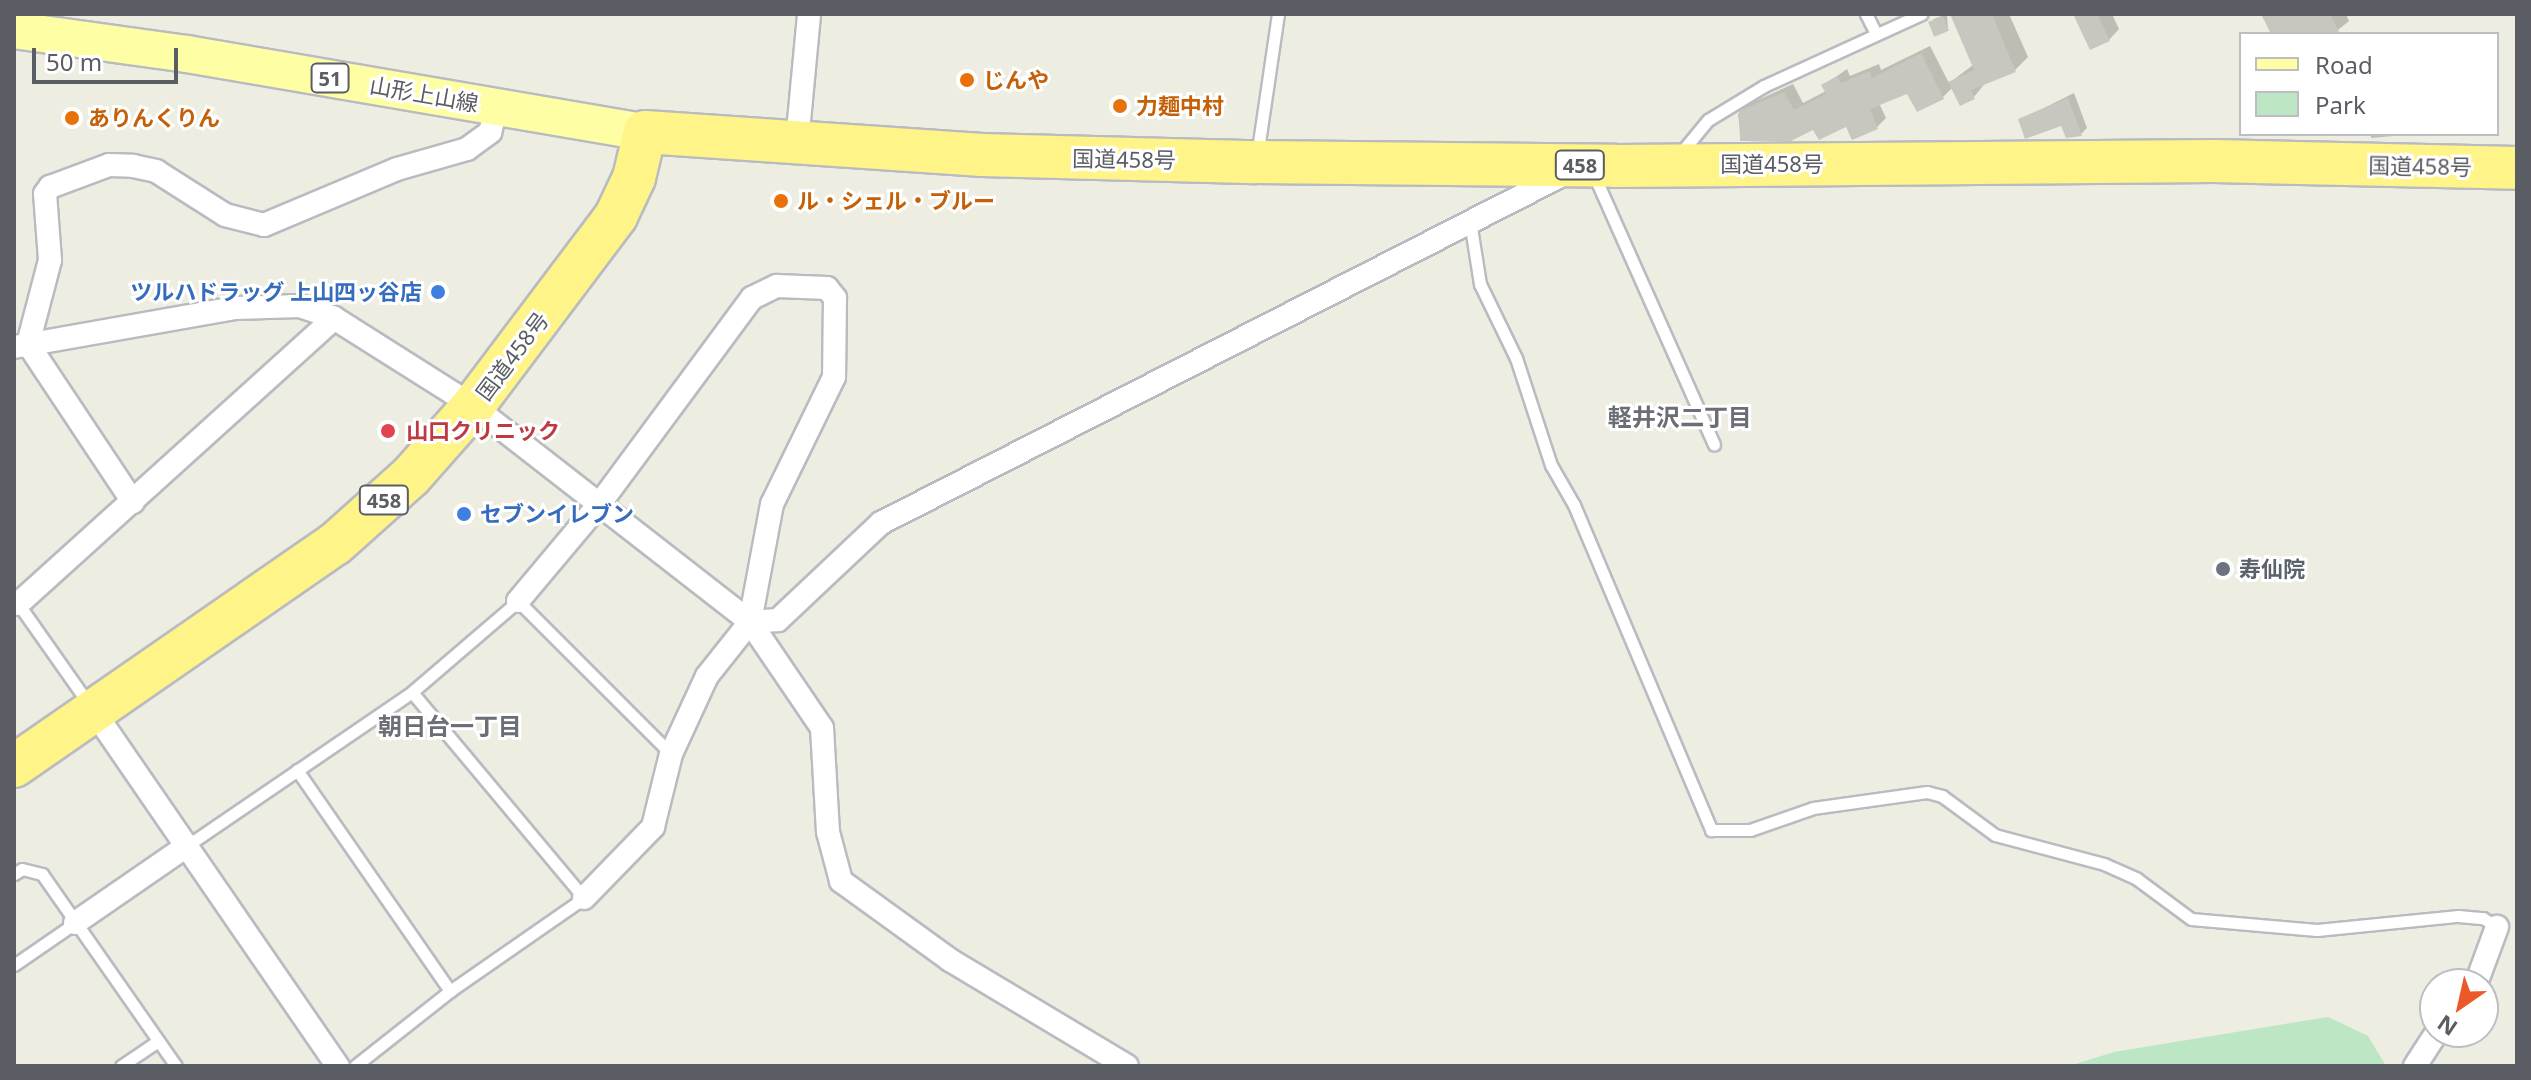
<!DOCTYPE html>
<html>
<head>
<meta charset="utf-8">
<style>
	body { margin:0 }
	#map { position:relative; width:2531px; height:1080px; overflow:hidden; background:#edede2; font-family:"Noto Sans","Noto Sans JP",sans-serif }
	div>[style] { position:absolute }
	.green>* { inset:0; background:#bde6c4 }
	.shadow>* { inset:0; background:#0003 }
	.building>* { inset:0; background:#c8c7bf; transform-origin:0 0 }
	.roads { filter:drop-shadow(2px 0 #b9bbc1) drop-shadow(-2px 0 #b9bbc1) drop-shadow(0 2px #b9bbc1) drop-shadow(0 -2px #b9bbc1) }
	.lane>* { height:11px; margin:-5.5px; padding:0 5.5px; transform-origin:5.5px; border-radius:5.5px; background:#fff }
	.street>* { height:22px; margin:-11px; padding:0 11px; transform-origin:11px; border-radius:11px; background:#fff }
	.primary>* { height:36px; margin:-18px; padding:0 18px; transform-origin:18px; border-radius:18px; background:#feffa5 }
	.highway>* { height:42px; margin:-21px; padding:0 21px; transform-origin:21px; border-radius:21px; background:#fff487 }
	.dots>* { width:22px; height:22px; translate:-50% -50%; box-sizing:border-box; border:4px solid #fff; border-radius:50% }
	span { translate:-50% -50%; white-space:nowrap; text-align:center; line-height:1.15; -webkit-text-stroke:6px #fff; paint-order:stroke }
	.shield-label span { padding:2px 6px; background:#fff; border:2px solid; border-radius:6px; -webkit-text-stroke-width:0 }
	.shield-label { font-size:20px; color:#5a5d63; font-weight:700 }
	.food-label { font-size:22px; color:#c56008; font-weight:700 }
	.left { translate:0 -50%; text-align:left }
	.street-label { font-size:22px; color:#5a5d63 }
	.shop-label { font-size:22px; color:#366cbe; font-weight:700 }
	.right { translate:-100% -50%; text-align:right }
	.health-label { font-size:22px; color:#be3a42; font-weight:700 }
	.worship-label { font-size:22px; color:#5b616d; font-weight:700 }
	.neighbourhood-label { font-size:24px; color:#6b6e75; font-weight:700 }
	.frame { position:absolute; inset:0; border:16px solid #5a5d63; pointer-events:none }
	.legend { position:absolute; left:2239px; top:32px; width:260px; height:104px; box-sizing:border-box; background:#fff; border:2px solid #bdbec1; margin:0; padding:10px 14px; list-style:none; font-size:24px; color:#5a5d63 }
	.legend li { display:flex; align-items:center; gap:16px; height:40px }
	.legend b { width:40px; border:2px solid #bdbec1 }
	.north { position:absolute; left:2419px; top:968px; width:80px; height:80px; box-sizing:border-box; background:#fff; border:2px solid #bdbec1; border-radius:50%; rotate:214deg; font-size:22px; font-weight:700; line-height:32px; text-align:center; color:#5a5d63 }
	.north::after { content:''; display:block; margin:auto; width:28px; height:36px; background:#ec5929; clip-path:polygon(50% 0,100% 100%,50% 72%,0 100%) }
	.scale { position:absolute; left:32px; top:48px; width:146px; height:36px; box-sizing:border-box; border:4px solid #5a5d63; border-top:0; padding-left:10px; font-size:24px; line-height:28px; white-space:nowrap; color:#5a5d63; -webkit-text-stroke:6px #fff; paint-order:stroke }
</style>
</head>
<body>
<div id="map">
	<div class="green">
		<i style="clip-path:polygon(2328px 1017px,2368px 1036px,2386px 1066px,2069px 1066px,2114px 1052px)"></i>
	</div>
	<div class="shadow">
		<i style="clip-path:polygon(1947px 14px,1948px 29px,1930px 23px,1934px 19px)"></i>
		<i style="clip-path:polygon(1958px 14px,2009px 14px,2028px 57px,2015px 70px,1986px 82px,1974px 97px,1953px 87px,1943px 97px,1908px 91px,1879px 103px,1886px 118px,1877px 127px,1814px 127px,1741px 139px,1738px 114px,1747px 105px,1793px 84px,1803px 103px,1826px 91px,1823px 86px,1847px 69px,1850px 76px,1879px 64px,1881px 70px,1930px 46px,1949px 83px,1973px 65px)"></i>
		<i style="clip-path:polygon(2077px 14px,2112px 14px,2119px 29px,2109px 40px)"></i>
		<i style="clip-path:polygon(2265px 14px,2346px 14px,2349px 21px,2333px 34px,2275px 34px)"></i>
		<i style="clip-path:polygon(2074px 93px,2087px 128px,2081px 134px,2063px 124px,2020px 120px)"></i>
		<i style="clip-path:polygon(2254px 134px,2283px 134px,2278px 136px)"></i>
		<i style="clip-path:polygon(2371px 134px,2416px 134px,2371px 138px)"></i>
	</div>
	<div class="building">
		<i style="clip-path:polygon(1950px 14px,1992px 14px,2016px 72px,1971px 90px,1975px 99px,1960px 106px,1948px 82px,1974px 70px)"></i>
		<i style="clip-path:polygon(2073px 14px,2097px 14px,2110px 41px,2090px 50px)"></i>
		<i style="clip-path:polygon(2261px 14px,2330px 14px,2340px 34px,2271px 34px)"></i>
		<i style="left:1943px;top:16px;width:16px;height:16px;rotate:68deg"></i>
		<i style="clip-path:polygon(1921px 53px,1944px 99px,1917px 112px,1907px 94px,1870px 109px,1878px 129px,1852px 140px,1846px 127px,1819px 140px,1813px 130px,1791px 141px,1740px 141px,1739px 111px,1784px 92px,1794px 110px,1826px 94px,1821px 85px,1837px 76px,1841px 83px,1870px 71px,1872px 78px)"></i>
		<i style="clip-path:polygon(2068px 98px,2082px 136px,2066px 138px,2061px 126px,2025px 139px,2018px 119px)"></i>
	</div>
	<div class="roads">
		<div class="lane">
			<i style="left:1866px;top:14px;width:22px;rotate:63deg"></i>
			<i style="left:1679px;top:155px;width:45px;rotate:-50.4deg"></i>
			<i style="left:1708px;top:120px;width:66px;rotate:-31.3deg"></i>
			<i style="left:1764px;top:86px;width:173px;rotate:-24.6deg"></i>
			<i style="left:1257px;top:156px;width:144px;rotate:-81.6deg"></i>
			<i style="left:1594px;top:175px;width:295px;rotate:66deg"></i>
			<i style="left:1470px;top:221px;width:64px;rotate:81deg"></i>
			<i style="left:1480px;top:284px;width:82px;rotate:64.1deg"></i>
			<i style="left:1516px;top:358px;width:113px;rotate:71.9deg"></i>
			<i style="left:1551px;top:465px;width:46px;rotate:60.1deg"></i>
			<i style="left:1574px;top:505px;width:353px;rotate:67.1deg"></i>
			<i style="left:1711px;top:830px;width:39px"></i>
			<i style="left:1750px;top:830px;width:67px;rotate:-19.2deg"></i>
			<i style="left:1813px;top:808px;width:115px;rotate:-8deg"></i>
			<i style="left:1927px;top:792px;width:16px;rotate:15deg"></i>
			<i style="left:1942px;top:796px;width:66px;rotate:36.3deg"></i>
			<i style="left:1995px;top:835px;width:113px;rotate:14.9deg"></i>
			<i style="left:2104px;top:864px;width:36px;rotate:24deg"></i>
			<i style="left:2137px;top:879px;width:67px;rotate:36.5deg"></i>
			<i style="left:2191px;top:919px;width:126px;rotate:5deg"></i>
			<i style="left:2317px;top:930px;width:142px;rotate:-5.7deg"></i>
			<i style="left:2458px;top:916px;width:25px;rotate:5deg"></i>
			<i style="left:2483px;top:918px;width:17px;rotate:33deg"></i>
			<i style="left:17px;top:602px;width:127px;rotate:54.9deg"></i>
			<i style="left:297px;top:770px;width:269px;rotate:55.3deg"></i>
			<i style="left:188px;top:845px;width:271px;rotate:-34.3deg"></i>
			<i style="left:412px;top:692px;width:140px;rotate:-40.6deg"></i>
			<i style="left:518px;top:601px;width:216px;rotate:45deg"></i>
			<i style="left:14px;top:874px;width:9px;rotate:-32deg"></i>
			<i style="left:22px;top:869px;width:21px;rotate:14deg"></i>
			<i style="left:42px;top:874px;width:234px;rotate:55.1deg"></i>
			<i style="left:14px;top:965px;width:74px;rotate:-34.5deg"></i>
			<i style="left:121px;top:1066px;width:45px;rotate:-34deg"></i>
			<i style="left:355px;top:1066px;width:121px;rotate:-38.3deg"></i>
			<i style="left:450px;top:991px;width:163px;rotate:-34.8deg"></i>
			<i style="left:584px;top:898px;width:268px;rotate:-129.9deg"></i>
		</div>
		<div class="street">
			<i style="left:797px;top:142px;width:129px;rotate:-84.6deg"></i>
			<i style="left:14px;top:347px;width:225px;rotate:-10deg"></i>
			<i style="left:236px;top:308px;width:64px;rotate:-1.8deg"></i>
			<i style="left:300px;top:306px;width:36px;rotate:19deg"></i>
			<i style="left:334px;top:318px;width:165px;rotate:32.3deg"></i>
			<i style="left:473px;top:406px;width:351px;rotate:37.9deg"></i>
			<i style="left:750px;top:622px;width:128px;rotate:55.8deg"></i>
			<i style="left:822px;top:728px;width:104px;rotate:86.7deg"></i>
			<i style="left:828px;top:832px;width:51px;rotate:75.1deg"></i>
			<i style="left:841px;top:881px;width:135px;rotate:35.9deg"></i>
			<i style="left:950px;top:960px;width:206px;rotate:30.9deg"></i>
			<i style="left:133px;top:502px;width:190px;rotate:-123.6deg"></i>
			<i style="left:28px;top:344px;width:87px;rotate:-75.3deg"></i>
			<i style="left:50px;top:260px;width:66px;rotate:-94.3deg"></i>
			<i style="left:45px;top:194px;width:9px;rotate:-54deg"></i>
			<i style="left:50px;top:187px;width:63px;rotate:-20.4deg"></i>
			<i style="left:109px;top:165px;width:24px;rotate:2deg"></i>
			<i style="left:133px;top:166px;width:24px;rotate:12deg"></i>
			<i style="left:156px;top:171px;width:82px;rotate:32.5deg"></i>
			<i style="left:225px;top:215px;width:40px;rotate:14.4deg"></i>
			<i style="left:264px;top:225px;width:144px;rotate:-22.8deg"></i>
			<i style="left:397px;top:169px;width:73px;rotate:-15.9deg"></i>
			<i style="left:467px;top:149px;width:29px;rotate:-36deg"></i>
			<i style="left:490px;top:132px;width:26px;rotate:-74deg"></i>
			<i style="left:518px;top:601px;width:129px;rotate:-50deg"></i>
			<i style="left:601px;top:502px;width:254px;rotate:-53.5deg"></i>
			<i style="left:752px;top:298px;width:28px;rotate:-26deg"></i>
			<i style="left:777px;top:286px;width:50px;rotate:2.3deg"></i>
			<i style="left:827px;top:288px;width:13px;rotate:51deg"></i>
			<i style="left:835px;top:298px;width:79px;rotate:90.7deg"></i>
			<i style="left:834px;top:377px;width:141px;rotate:116deg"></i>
			<i style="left:772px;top:504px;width:120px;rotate:100.6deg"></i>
			<i style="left:750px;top:622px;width:69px;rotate:128.5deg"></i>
			<i style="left:707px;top:676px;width:86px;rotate:114.8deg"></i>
			<i style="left:671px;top:754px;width:75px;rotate:103.9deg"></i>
			<i style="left:653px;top:827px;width:99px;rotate:134.2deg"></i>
			<i style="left:18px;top:604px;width:426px;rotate:-42.1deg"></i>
			<i style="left:750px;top:622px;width:28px;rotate:-4deg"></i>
			<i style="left:778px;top:620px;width:141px;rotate:-43.3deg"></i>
			<i style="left:881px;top:523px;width:769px;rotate:-27.06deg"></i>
			<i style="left:95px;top:713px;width:429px;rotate:55.5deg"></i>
			<i style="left:75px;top:923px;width:137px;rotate:-34.6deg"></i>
			<i style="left:2476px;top:984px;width:61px;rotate:-69.8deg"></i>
			<i style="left:2415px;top:1066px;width:40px;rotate:-57.1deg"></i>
		</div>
		<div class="primary">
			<i style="left:14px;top:30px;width:175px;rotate:7.9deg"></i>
			<i style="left:187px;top:54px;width:465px;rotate:9.7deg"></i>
		</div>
		<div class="highway">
			<i style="left:14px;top:766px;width:390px;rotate:-34.7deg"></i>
			<i style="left:335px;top:544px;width:102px;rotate:-41.8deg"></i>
			<i style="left:411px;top:476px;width:94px;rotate:-48.5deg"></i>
			<i style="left:473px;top:406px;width:238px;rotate:-53deg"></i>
			<i style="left:616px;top:216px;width:42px;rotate:-64.7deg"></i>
			<i style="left:634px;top:178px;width:47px;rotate:-76.6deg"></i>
			<i style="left:645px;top:132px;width:338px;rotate:3.9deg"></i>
			<i style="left:982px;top:155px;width:274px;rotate:1.5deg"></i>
			<i style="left:1256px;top:162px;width:360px;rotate:0.6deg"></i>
			<i style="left:1616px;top:166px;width:598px;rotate:-0.48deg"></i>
			<i style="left:2214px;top:161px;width:303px;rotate:1.3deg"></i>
		</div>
	</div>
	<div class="dots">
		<i style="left:967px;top:80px;background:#e8710a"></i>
		<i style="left:1120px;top:106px;background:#e8710a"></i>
		<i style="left:72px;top:118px;background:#e8710a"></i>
		<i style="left:781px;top:201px;background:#e8710a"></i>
		<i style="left:438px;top:292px;background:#3f7fe0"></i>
		<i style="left:388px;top:431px;background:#e0444e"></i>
		<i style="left:464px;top:514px;background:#3f7fe0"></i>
		<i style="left:2223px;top:569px;background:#6b7280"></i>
	</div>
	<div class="shield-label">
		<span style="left:330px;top:78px">51</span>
		<span style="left:1580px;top:165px">458</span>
		<span style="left:384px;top:500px">458</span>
	</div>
	<div class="food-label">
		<span class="left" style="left:983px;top:80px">じんや</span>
		<span class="left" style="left:1136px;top:106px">力麺中村</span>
		<span class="left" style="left:88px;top:118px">ありんくりん</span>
		<span class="left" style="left:797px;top:201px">ル・シェル・ブルー</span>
	</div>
	<div class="street-label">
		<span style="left:424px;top:94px;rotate:10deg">山形上山線</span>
		<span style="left:1124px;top:159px;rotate:1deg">国道458号</span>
		<span style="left:1772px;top:164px">国道458号</span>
		<span style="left:2420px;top:166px;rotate:1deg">国道458号</span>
		<span style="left:512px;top:356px;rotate:-53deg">国道458号</span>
	</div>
	<div class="shop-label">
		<span class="right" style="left:422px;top:292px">ツルハドラッグ 上山四ッ谷店</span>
		<span class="left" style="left:480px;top:514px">セブンイレブン</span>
	</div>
	<div class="health-label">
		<span class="left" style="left:406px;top:431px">山口クリニック</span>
	</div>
	<div class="worship-label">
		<span class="left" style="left:2239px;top:569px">寿仙院</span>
	</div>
	<div class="neighbourhood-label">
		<span style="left:1680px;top:417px">軽井沢二丁目</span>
		<span style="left:450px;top:726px">朝日台一丁目</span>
	</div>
	<div class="frame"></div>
	<ul class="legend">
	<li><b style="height:10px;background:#feffa5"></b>Road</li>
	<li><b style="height:22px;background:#bde6c4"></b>Park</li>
	</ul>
	<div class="north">N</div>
	<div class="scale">50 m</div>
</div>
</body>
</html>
